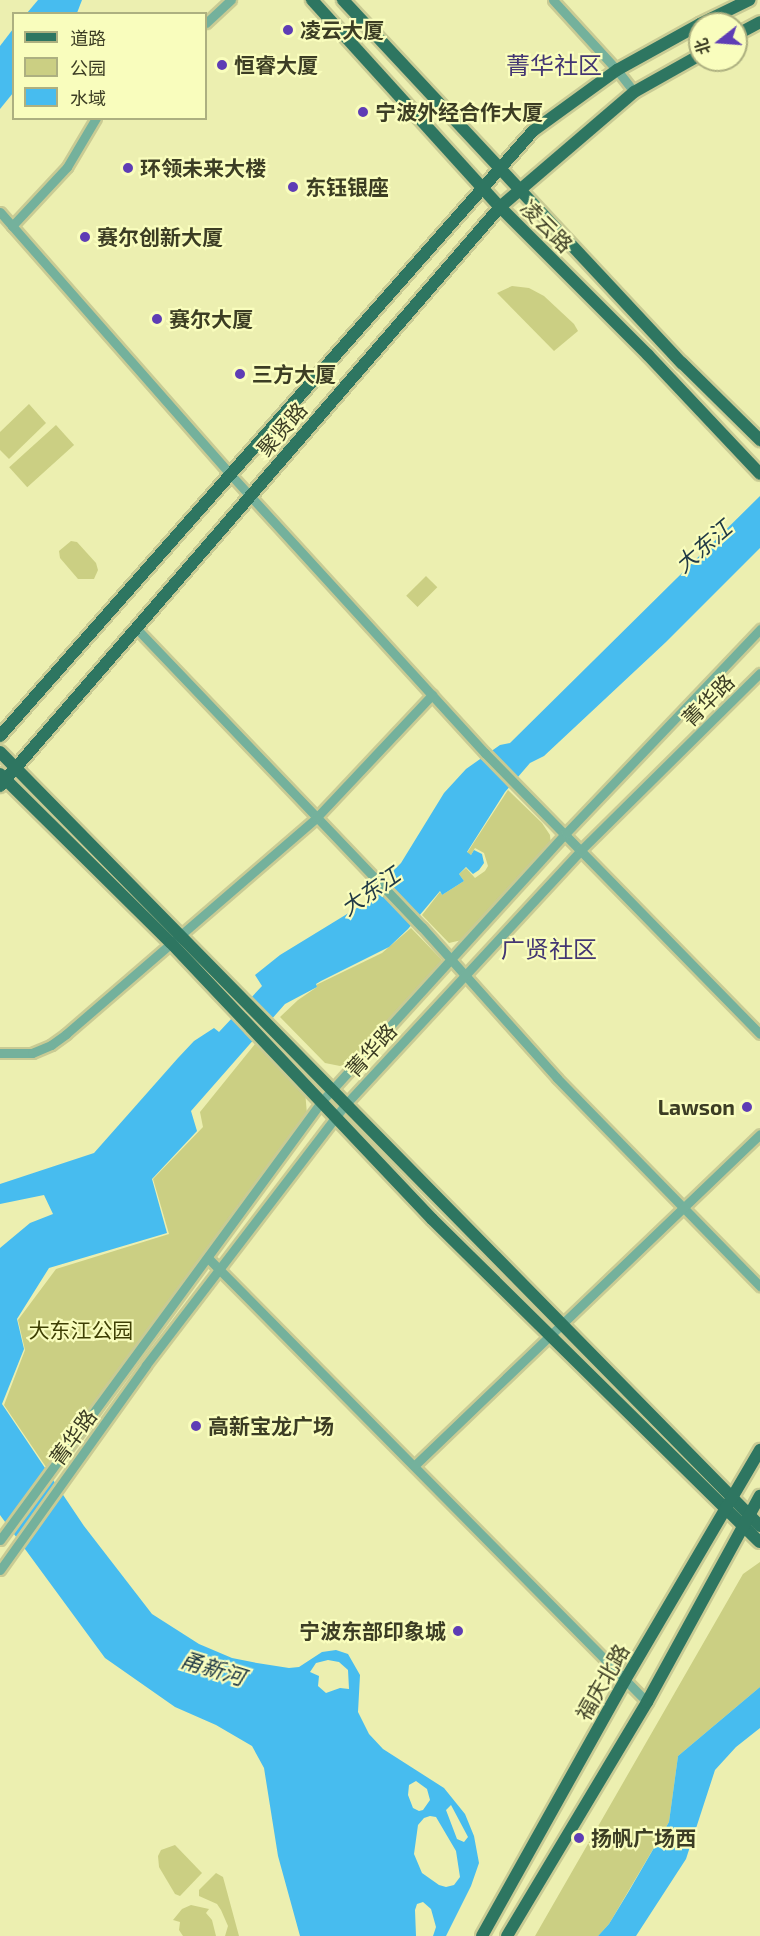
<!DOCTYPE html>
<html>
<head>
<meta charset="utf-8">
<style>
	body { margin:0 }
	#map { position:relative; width:760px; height:1936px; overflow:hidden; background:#ecefb0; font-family:"Exo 2","Noto Sans SC",sans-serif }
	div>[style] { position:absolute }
	.green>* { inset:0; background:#cbcf83; transform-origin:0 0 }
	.water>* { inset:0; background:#47bcef }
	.roads { filter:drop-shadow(2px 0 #c9cb94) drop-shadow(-2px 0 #c9cb94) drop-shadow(0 2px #c9cb94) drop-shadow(0 -2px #c9cb94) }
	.minor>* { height:9px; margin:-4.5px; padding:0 4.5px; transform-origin:4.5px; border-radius:4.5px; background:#74b19c }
	.major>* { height:12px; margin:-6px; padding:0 6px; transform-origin:6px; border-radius:6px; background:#2e7661 }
	.dots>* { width:16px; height:16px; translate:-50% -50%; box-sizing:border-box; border:3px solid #f9fdbd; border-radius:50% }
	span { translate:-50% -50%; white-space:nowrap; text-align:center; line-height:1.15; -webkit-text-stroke:4.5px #f9fdbd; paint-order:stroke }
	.poi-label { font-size:21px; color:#3c3d24; font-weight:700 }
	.left { translate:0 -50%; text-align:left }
	.right { translate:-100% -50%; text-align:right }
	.street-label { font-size:21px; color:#3c3d24 }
	.park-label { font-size:21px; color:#3e3f04 }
	.water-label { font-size:22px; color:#213a46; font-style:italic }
	.quarter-label { font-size:24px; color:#433673 }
	.legend { position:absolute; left:12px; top:12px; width:195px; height:108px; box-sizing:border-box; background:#f9fdbd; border:2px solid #adb080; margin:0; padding:8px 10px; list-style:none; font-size:18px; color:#3c3d24 }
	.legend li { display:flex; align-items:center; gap:12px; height:30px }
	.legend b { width:30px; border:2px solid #adb080 }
	.north { position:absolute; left:688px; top:12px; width:60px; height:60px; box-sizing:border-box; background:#f9fdbd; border:2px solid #adb080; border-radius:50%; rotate:253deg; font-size:16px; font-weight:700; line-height:24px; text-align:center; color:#3c3d24 }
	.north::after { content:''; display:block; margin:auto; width:21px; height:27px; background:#5e3db5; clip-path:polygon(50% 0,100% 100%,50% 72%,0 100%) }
</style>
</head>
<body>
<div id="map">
	<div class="green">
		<i style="clip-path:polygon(512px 286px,529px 288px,544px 296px,574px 324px,578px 331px,554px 351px,497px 293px)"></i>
		<i style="clip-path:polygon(29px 404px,46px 423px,9px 459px,0 450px,0 432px)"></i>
		<i style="left:56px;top:425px;width:27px;height:63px;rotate:48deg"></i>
		<i style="clip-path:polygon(71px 541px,77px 542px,96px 563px,98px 570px,94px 579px,78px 579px,60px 558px,59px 551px)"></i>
		<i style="left:426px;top:576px;width:16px;height:28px;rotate:45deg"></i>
		<i style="clip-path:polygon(508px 790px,542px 823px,550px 835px,551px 846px,466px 939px,449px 943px,422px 915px,440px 892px,442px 895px,464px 881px,459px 874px,466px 868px,475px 878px,485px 871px,488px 866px,484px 853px,475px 848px,471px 855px,467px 853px)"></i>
		<i style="clip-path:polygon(411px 928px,441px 959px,441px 966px,354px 1061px,340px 1066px,325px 1063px,280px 1017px,298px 1000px,317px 987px,316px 985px,382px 953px)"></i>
		<i style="clip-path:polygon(255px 1044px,305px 1091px,307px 1114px,124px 1368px,46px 1467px,4px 1405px,25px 1350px,18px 1320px,56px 1269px,169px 1234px,153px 1179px,203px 1127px,200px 1112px)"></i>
		<i style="clip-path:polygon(760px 1562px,760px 1687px,678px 1756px,669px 1822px,609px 1924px,598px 1936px,535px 1936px,743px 1574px)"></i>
		<i style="clip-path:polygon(175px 1845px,202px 1873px,180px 1896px,175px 1894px,159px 1867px,158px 1856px,161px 1850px)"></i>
		<i style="clip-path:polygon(216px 1873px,223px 1877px,239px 1936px,225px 1936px,228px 1926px,221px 1910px,217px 1904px,199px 1896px,199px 1890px)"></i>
		<i style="clip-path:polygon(191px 1905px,209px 1909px,206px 1913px,212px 1920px,216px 1936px,183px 1936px,179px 1930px,180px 1922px,173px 1920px,182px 1909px)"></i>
	</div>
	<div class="water">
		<i style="clip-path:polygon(38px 0,82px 0,77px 13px,27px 13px)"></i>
		<i style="clip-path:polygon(13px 29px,13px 93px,0 109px,0 46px)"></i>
		<i style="clip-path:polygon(evenodd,760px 496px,760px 548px,666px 642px,544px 756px,530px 763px,505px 792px,467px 852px,471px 855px,474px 850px,482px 854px,484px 863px,479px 870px,473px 874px,466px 867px,459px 874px,464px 881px,442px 895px,440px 891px,408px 929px,389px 947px,321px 981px,316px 984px,317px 987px,285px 1004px,191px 1111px,197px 1131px,152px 1179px,167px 1233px,49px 1268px,17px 1319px,24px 1349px,2px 1404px,84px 1526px,152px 1614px,199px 1644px,232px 1658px,257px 1663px,289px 1668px,299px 1667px,322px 1652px,336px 1650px,348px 1654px,360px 1675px,358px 1712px,369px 1734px,383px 1749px,444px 1788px,465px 1814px,474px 1836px,479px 1863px,471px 1886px,446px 1936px,433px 1936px,436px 1927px,431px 1909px,423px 1902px,417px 1904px,415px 1910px,416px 1936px,300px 1936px,278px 1856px,264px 1768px,252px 1746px,216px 1725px,175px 1707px,105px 1658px,0 1515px,0 1248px,30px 1223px,53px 1214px,44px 1195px,0 1204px,0 1184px,94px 1153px,178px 1058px,194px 1041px,214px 1028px,219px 1032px,262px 986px,255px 975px,280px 955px,365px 903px,368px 905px,393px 880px,389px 875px,401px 863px,444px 793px,466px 769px,500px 745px,510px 743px,760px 496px,328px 1660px,339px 1662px,348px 1670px,349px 1689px,340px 1688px,326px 1693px,318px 1686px,319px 1676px,310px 1672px,316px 1663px,328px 1660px,760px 496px,416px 1781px,427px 1789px,430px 1800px,423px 1810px,419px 1811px,413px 1808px,408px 1795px,409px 1785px,416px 1781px,760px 496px,451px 1805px,468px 1837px,464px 1842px,457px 1839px,446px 1810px,451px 1805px,760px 496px,430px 1816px,436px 1817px,456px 1851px,460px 1877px,454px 1885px,446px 1887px,439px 1885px,422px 1873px,414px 1854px,418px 1825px,424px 1818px,430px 1816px)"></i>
		<i style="clip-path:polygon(760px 1687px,760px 1728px,736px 1747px,715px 1770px,686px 1859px,636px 1936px,598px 1936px,609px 1924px,629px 1891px,669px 1822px,678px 1756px)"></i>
	</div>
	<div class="roads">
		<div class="minor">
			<i style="left:553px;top:0;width:95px;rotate:47.6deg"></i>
			<i style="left:617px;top:70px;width:28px;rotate:52deg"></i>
			<i style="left:206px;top:23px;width:34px;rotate:-43deg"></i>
			<i style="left:0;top:212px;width:350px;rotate:48.7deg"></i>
			<i style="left:231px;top:475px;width:377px;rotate:47.6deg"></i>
			<i style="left:485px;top:753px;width:393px;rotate:45.6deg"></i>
			<i style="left:12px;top:226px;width:81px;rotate:-47deg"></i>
			<i style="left:67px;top:167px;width:57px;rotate:-59.4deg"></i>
			<i style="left:136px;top:628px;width:414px;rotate:46.3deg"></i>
			<i style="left:422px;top:927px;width:203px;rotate:48.2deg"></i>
			<i style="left:557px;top:1078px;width:291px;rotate:45.7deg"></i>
			<i style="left:0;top:1053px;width:32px"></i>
			<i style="left:32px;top:1053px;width:21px;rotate:-23deg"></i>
			<i style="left:51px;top:1045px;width:19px;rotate:-36deg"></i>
			<i style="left:66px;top:1034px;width:332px;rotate:-40.8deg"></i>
			<i style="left:317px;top:817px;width:168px;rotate:-46.7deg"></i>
			<i style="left:208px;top:1258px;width:624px;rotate:45.32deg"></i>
			<i style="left:415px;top:1465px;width:478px;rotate:-43.8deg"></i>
			<i style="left:0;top:1540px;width:543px;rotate:-53.76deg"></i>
			<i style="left:321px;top:1102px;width:364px;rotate:-47.7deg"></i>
			<i style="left:566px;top:833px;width:282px;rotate:-46.4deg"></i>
			<i style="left:0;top:1570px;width:252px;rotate:-54.5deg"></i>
			<i style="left:146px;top:1365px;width:327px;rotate:-52.6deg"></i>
			<i style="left:345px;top:1105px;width:346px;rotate:-47.2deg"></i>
			<i style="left:580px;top:851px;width:253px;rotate:-44.7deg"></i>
		</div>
		<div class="major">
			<i style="left:312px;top:0;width:280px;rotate:47.8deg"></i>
			<i style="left:500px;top:207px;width:209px;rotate:45deg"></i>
			<i style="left:648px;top:355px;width:163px;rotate:46.7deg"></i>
			<i style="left:343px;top:0;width:497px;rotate:47deg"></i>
			<i style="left:682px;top:363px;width:110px;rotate:44.6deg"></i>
			<i style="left:700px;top:24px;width:55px;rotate:-26.1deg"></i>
			<i style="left:736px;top:35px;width:27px;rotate:-28deg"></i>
			<i style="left:0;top:736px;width:806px;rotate:-48.62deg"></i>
			<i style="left:533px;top:131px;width:104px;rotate:-36deg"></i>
			<i style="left:617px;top:70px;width:95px;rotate:-29deg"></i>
			<i style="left:0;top:752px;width:1085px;rotate:45.52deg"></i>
			<i style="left:0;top:774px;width:240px;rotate:44.7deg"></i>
			<i style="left:171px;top:943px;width:380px;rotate:46.6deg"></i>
			<i style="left:432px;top:1219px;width:460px;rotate:44.6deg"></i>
			<i style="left:0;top:786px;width:765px;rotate:-49.19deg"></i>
			<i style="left:500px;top:207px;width:177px;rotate:-40.6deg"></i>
			<i style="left:634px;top:92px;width:76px;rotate:-29.3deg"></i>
			<i style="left:482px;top:1936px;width:293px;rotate:-60.8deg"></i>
			<i style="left:625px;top:1680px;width:267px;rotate:-59.6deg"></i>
			<i style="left:507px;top:1936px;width:273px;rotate:-59.1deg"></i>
			<i style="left:647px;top:1702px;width:235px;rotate:-61.3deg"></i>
		</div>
	</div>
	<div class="dots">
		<i style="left:288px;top:30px;background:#5e3db5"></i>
		<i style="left:222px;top:65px;background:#5e3db5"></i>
		<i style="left:363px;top:112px;background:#5e3db5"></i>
		<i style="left:128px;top:168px;background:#5e3db5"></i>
		<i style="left:293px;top:187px;background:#5e3db5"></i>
		<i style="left:85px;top:237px;background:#5e3db5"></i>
		<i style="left:157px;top:319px;background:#5e3db5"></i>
		<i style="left:240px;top:374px;background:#5e3db5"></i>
		<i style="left:747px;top:1107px;background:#5e3db5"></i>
		<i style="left:196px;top:1426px;background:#5e3db5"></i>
		<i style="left:458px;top:1631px;background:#5e3db5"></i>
		<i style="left:579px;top:1838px;background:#5e3db5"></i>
	</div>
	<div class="poi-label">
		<span class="left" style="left:300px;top:30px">凌云大厦</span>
		<span class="left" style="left:234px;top:65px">恒睿大厦</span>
		<span class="left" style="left:375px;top:112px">宁波外经合作大厦</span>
		<span class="left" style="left:140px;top:168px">环领未来大楼</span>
		<span class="left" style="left:305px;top:187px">东钰银座</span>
		<span class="left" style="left:97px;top:237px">赛尔创新大厦</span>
		<span class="left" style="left:169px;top:319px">赛尔大厦</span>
		<span class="left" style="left:252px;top:374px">三方大厦</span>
		<span class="right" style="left:735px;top:1107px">Lawson</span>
		<span class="left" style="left:208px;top:1426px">高新宝龙广场</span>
		<span class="right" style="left:446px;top:1631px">宁波东部印象城</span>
		<span class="left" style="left:591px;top:1838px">扬帆广场西</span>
	</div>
	<div class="street-label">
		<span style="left:547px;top:226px;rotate:45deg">凌云路</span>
		<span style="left:282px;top:429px;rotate:-49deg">聚贤路</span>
		<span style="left:708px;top:700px;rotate:-45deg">菁华路</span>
		<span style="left:371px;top:1050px;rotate:-48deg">菁华路</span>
		<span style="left:73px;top:1437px;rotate:-54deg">菁华路</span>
		<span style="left:602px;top:1682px;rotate:-60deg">福庆北路</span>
	</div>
	<div class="park-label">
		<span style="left:81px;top:1330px">大东江公园</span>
	</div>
	<div class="water-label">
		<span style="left:703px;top:546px;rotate:-41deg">大东江</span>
		<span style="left:370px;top:891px;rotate:-35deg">大东江</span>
		<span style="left:213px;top:1668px;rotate:17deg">甬新河</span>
	</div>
	<div class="quarter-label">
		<span style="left:554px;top:65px">菁华社区</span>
		<span style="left:549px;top:949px">广贤社区</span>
	</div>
	<ul class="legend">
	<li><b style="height:8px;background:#2e7661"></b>道路</li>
	<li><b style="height:16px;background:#cbcf83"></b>公园</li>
	<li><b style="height:16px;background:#47bcef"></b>水域</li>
	</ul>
	<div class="north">北</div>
</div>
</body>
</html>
